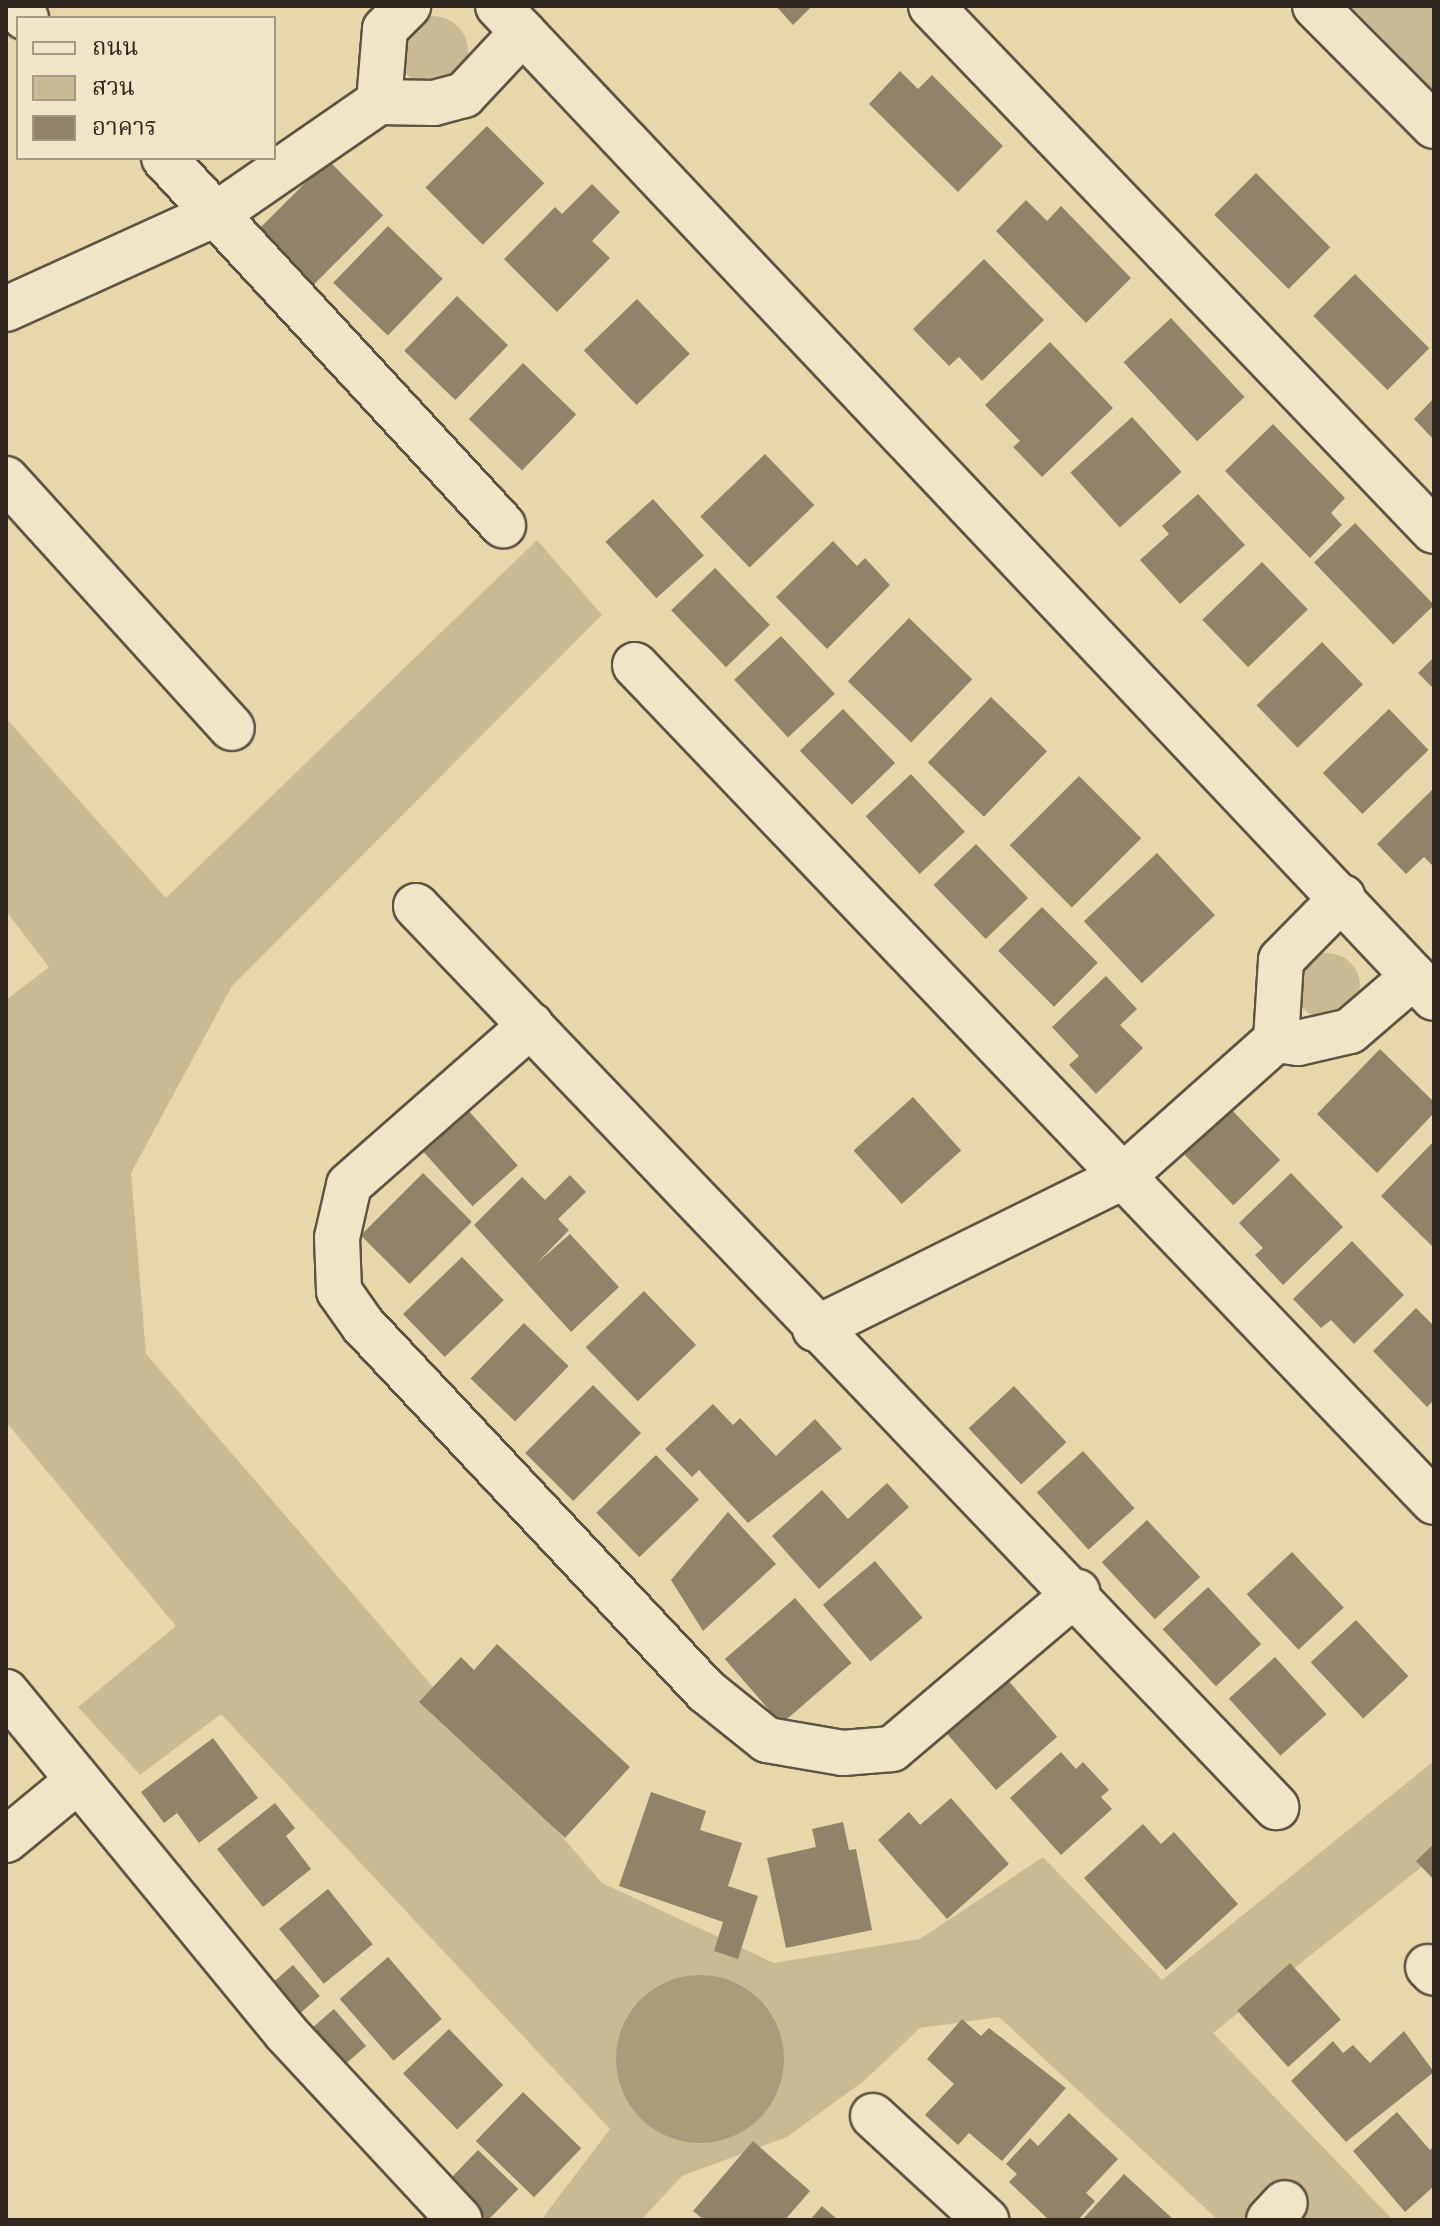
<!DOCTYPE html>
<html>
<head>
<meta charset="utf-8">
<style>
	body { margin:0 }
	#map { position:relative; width:1440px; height:2226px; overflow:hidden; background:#e8d8a9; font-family:"IM FELL Great Primer","Noto Serif Thai",serif }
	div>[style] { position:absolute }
	.green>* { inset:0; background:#c9ba92 }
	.round { border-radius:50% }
	.water>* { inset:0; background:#aa9c7a }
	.building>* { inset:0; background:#908367; transform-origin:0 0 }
	.roads { filter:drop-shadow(2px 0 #5f5342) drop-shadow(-2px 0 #5f5342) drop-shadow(0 2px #5f5342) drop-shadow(0 -2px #5f5342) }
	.minor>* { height:44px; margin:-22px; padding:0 22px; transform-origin:22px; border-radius:22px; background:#f0e6c7 }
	span { translate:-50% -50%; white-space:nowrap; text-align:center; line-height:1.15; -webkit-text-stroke:6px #f0e6c7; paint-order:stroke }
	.frame { position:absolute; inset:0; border:8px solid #31271f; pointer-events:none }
	.legend { position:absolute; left:16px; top:16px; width:260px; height:144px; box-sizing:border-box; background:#f0e6c7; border:2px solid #a49a84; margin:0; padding:10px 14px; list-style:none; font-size:24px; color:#31271f }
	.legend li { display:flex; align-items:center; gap:16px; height:40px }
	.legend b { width:40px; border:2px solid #a49a84 }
</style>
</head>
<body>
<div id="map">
	<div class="green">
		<i style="clip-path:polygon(1351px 6px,1434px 6px,1434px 92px)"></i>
		<i class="round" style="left:398px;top:16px;width:70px;height:70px"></i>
		<i style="clip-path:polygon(537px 540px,602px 615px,232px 986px,131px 1173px,146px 1354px,602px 1883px,774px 1963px,920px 1939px,1043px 1857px,1162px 1980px,1434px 1761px,1434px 1857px,1213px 2033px,1393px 2220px,1218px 2220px,999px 2017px,920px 2028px,865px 2080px,787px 2137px,682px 2176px,641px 2220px,541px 2220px,610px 2129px,221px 1714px,140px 1775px,78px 1707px,176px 1626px,6px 1422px,6px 1000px,49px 967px,6px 911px,6px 718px,166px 898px)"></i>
		<i class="round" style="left:1294px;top:953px;width:66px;height:66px"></i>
	</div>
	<div class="water">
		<i class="round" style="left:616px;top:1975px;width:168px;height:168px"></i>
	</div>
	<div class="building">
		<i style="clip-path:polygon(776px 6px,812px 6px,793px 25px)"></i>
		<i style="clip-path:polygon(900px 71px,918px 89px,932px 75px,1003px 146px,958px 192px,869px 104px)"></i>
		<i style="left:487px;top:126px;width:81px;height:87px;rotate:45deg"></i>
		<i style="left:328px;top:160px;width:78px;height:117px;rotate:45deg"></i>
		<i style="left:1256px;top:173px;width:105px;height:59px;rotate:45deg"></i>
		<i style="clip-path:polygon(592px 184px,620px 212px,592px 241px,610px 258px,557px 312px,504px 259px,555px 207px,562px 214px)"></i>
		<i style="clip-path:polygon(1026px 200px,1047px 221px,1061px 206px,1131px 278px,1086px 323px,996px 231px)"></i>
		<i style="left:388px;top:226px;width:76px;height:79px;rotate:44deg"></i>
		<i style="clip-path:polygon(984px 259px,1044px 320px,982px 381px,959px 357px,949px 366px,913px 329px)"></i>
		<i style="left:1355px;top:274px;width:105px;height:59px;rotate:45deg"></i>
		<i style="left:457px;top:296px;width:71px;height:76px;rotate:44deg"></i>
		<i style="left:637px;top:299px;width:76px;height:74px;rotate:46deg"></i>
		<i style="left:1171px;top:318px;width:108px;height:65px;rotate:47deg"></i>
		<i style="clip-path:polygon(1050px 342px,1113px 408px,1042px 477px,1013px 447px,1020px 441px,985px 405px)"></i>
		<i style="left:523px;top:363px;width:74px;height:78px;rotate:44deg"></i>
		<i style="clip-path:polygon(1434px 398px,1434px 440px,1414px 419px)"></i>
		<i style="left:1132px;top:417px;width:74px;height:83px;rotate:48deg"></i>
		<i style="clip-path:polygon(1273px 424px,1345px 498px,1331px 513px,1342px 525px,1310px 558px,1225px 471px)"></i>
		<i style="left:765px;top:454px;width:71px;height:90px;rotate:46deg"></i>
		<i style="clip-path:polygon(1198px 494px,1245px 545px,1180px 604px,1140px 560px,1169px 534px,1162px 526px)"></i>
		<i style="left:653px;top:499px;width:76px;height:64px;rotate:48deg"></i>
		<i style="left:1355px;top:523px;width:114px;height:57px;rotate:46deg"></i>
		<i style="clip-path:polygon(833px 541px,857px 566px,865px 558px,890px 585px,827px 649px,776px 597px)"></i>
		<i style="left:1262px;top:562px;width:66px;height:83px;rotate:46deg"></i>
		<i style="left:715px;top:568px;width:79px;height:61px;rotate:46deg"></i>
		<i style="left:909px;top:618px;width:88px;height:88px;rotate:44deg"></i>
		<i style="left:781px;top:636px;width:79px;height:64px;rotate:47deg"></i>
		<i style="left:1322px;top:642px;width:59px;height:91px;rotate:46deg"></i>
		<i style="clip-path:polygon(1434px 657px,1434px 689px,1418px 673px)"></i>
		<i style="left:991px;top:697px;width:78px;height:91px;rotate:44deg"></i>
		<i style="left:843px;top:709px;width:75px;height:60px;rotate:46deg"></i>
		<i style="left:1389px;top:709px;width:57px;height:92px;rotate:46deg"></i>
		<i style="left:911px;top:774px;width:79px;height:62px;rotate:47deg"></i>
		<i style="left:1079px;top:776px;width:88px;height:98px;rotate:45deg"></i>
		<i style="clip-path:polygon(1434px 788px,1434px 867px,1424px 857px,1406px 874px,1377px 844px)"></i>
		<i style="left:976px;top:844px;width:75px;height:59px;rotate:46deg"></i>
		<i style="left:1157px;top:853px;width:85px;height:100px;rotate:47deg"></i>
		<i style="left:1042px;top:907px;width:79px;height:62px;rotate:45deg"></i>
		<i style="clip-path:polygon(1106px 976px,1137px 1009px,1120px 1025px,1143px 1048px,1096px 1094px,1069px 1065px,1079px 1056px,1052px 1027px)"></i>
		<i style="clip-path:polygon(1380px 1049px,1434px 1102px,1434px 1113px,1377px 1173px,1317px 1114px)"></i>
		<i style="left:913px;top:1097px;width:72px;height:80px;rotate:48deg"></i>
		<i style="left:1226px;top:1104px;width:78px;height:65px;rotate:46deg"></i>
		<i style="left:467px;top:1109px;width:76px;height:61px;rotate:48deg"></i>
		<i style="clip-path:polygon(1434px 1141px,1434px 1248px,1381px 1196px)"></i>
		<i style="left:423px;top:1173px;width:69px;height:88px;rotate:45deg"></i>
		<i style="clip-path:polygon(1291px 1173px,1343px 1227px,1283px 1285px,1255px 1255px,1263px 1248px,1239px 1223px)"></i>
		<i style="clip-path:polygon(570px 1175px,586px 1192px,558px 1219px,569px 1230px,537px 1263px,570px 1234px,619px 1287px,571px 1332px,474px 1225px,522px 1177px,545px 1200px)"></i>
		<i style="clip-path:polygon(1352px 1241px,1404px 1295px,1354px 1344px,1331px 1320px,1321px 1328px,1293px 1299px)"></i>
		<i style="left:462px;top:1257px;width:60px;height:82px;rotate:46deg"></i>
		<i style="left:644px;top:1291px;width:75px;height:81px;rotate:46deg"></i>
		<i style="clip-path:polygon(1416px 1308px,1434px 1326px,1434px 1400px,1427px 1407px,1373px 1351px)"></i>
		<i style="left:524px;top:1323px;width:62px;height:77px;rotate:44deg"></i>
		<i style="left:593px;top:1385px;width:68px;height:96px;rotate:45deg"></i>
		<i style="left:1014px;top:1386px;width:77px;height:62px;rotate:47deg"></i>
		<i style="clip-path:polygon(713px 1404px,733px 1425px,740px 1418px,776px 1456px,815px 1419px,842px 1449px,748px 1523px,699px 1470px,692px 1477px,665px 1449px)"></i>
		<i style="left:1083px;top:1451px;width:77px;height:62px;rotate:48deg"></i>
		<i style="left:656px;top:1455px;width:62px;height:83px;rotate:46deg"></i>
		<i style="clip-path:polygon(887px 1483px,909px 1507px,819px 1589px,772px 1536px,822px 1490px,848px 1519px)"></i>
		<i style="clip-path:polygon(728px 1512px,776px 1564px,703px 1631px,671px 1580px)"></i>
		<i style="left:1147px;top:1520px;width:78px;height:62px;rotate:47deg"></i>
		<i style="left:1292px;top:1552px;width:76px;height:62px;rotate:47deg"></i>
		<i style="left:875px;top:1561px;width:74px;height:68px;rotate:50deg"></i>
		<i style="left:1208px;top:1587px;width:78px;height:62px;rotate:47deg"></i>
		<i style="left:795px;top:1598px;width:86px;height:93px;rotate:49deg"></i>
		<i style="left:1356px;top:1620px;width:77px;height:62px;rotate:47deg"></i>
		<i style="clip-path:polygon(497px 1644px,630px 1767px,565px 1838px,419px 1702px,461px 1657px,474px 1670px)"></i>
		<i style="left:1275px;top:1657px;width:77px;height:62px;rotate:48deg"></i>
		<i style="left:1006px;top:1678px;width:78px;height:81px;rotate:49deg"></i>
		<i style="clip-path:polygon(213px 1738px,258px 1798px,199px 1843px,177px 1813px,164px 1823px,141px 1792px)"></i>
		<i style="clip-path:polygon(1061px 1752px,1076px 1769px,1083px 1762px,1109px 1790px,1101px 1797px,1112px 1809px,1061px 1855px,1010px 1798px)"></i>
		<i style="clip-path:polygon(651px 1792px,706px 1811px,700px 1830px,742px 1843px,728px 1886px,758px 1896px,738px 1959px,714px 1951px,723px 1922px,619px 1886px)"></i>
		<i style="clip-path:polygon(951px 1798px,1009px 1864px,947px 1919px,878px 1840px,909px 1812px,920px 1825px)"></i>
		<i style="clip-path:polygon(275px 1803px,295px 1828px,286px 1836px,311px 1869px,263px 1907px,217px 1849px)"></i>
		<i style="clip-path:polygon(843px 1822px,849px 1850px,856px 1849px,872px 1930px,786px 1948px,767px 1858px,816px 1847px,812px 1829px)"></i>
		<i style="clip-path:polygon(1143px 1824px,1161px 1844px,1174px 1832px,1238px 1904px,1166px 1970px,1084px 1878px)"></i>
		<i style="clip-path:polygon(1434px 1844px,1434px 1880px,1416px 1861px)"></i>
		<i style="left:328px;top:1889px;width:71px;height:63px;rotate:51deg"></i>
		<i style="left:388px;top:1957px;width:82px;height:64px;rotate:49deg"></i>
		<i style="left:1290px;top:1963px;width:76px;height:71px;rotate:48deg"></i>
		<i style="left:293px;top:1965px;width:41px;height:43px;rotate:49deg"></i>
		<i style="left:334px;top:2009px;width:49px;height:47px;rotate:49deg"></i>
		<i style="clip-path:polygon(962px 2019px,981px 2036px,989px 2028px,1066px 2088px,1002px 2161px,969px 2133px,958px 2145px,925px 2115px,954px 2084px,927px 2059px)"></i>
		<i style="left:449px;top:2029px;width:78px;height:64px;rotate:46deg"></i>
		<i style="clip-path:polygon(1404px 2031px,1434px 2072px,1346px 2142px,1291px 2081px,1333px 2041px,1343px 2053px,1353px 2045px,1370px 2063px)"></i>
		<i style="left:523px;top:2092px;width:81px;height:68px;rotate:44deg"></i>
		<i style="clip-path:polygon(1397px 2112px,1430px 2150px,1434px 2147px,1434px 2186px,1405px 2212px,1353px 2151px)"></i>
		<i style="clip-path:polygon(1069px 2113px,1118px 2159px,1086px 2193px,1095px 2201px,1078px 2220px,1049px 2220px,1009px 2182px,1017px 2174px,1006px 2164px,1030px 2138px,1038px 2146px)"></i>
		<i style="clip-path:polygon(753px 2141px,810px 2191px,785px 2220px,704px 2220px,693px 2211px)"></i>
		<i style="left:478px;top:2150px;width:56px;height:44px;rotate:44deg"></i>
		<i style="clip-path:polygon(1124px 2174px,1174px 2220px,1082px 2220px)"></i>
		<i style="clip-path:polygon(822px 2206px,838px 2220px,810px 2220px)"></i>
	</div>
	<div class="roads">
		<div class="minor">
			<i style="left:14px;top:6px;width:17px;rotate:45deg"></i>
			<i style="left:498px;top:6px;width:1364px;rotate:46.66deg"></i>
			<i style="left:931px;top:6px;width:727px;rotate:46.23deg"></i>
			<i style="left:1315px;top:6px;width:169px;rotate:45.2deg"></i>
			<i style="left:379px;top:102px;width:73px;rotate:-85.3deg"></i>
			<i style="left:385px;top:29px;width:33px;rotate:-45deg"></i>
			<i style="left:164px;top:158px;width:500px;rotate:47.3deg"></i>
			<i style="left:6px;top:309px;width:233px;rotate:-24.4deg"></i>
			<i style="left:218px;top:213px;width:196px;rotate:-34.6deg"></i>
			<i style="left:379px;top:102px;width:55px;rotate:1deg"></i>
			<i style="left:434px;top:103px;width:31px;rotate:-15deg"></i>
			<i style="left:464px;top:95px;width:86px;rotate:-46.9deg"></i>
			<i style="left:6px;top:479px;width:336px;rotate:47.8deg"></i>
			<i style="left:635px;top:665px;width:1157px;rotate:46.33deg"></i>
			<i style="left:416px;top:906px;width:1246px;rotate:46.33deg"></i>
			<i style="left:531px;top:1025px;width:242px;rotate:138.7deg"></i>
			<i style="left:349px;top:1185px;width:54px;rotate:102.8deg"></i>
			<i style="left:337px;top:1238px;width:53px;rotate:87.8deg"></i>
			<i style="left:339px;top:1291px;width:42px;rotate:54.8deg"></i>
			<i style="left:363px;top:1325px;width:502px;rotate:46.86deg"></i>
			<i style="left:706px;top:1691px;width:78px;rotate:38.8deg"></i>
			<i style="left:767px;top:1740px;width:77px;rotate:9.7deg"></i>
			<i style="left:843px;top:1753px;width:49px;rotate:-4.7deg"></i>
			<i style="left:892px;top:1749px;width:243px;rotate:-40.3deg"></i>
			<i style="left:1276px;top:1040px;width:80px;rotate:-86.4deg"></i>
			<i style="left:1281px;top:960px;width:88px;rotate:-45.5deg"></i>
			<i style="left:815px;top:1329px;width:341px;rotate:-26.3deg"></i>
			<i style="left:1121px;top:1178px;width:208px;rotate:-41.7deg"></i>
			<i style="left:1276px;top:1040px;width:22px;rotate:8deg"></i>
			<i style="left:1298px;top:1043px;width:53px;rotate:-13deg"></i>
			<i style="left:1350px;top:1031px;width:84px;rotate:-40.7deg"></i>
			<i style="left:6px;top:1692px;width:441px;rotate:50.6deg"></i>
			<i style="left:286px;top:2033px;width:255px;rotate:47.1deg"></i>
			<i style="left:6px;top:1840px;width:91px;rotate:-39.6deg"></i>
			<i style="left:1428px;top:1967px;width:8px;rotate:45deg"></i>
			<i style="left:873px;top:2116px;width:154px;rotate:42.6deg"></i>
			<i style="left:1269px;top:2220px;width:23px;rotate:-47deg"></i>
		</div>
	</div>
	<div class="frame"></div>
	<ul class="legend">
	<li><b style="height:10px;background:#f0e6c7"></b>ถนน</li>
	<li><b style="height:22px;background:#c9ba92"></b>สวน</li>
	<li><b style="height:22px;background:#908367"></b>อาคาร</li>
	</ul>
</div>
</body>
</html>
